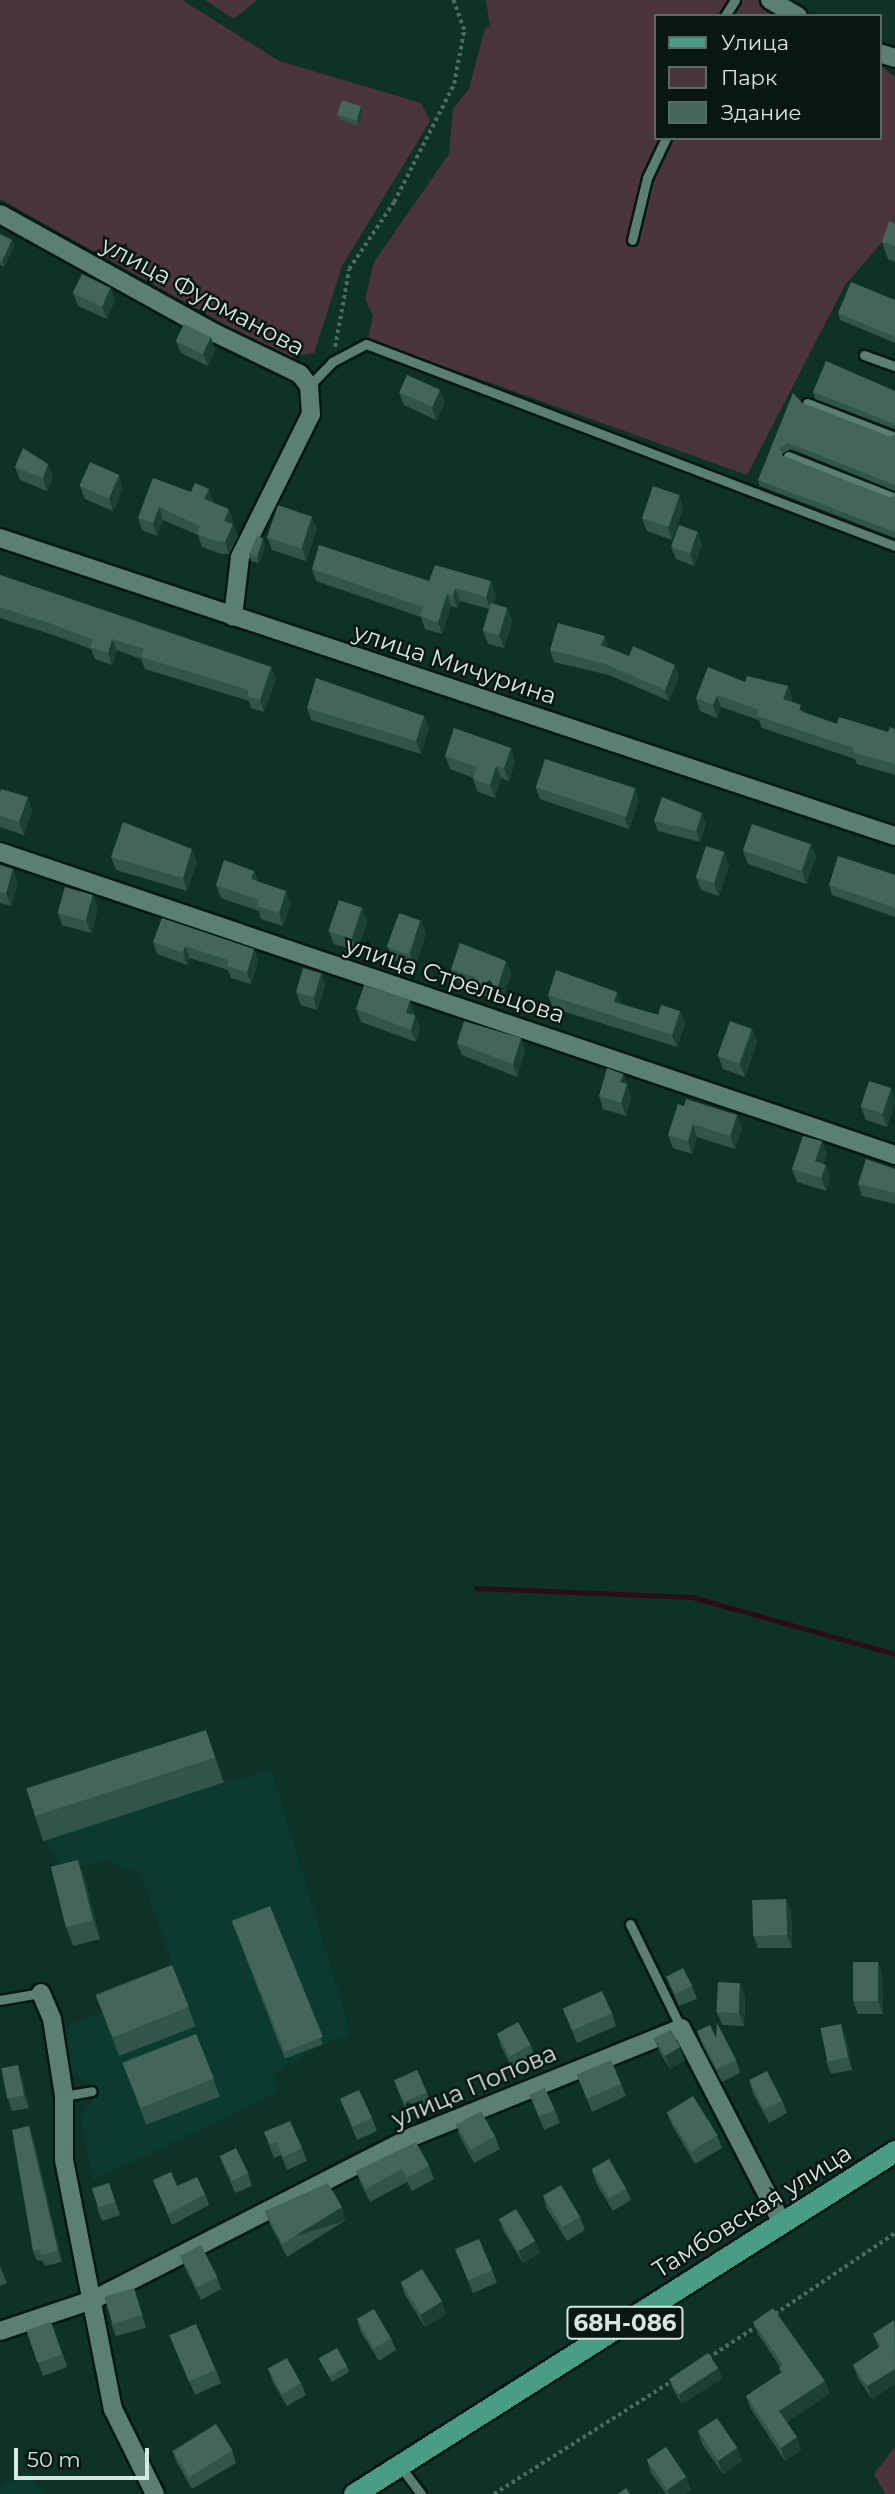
<!DOCTYPE html>
<html>
<head>
<meta charset="utf-8">
<style>
	body { margin:0 }
	#map { position:relative; width:895px; height:2494px; overflow:hidden; background:#0f3228; font-family:Montserrat,sans-serif }
	div>[style] { position:absolute }
	.built>* { inset:0; background:#0a3b2e }
	.green>* { inset:0; background:#4b343b }
	.stream>* { height:5px; margin:-2.5px; padding:0 2.5px; transform-origin:2.5px; border-radius:2.5px; background:#290e18 }
	.path>* { height:3.5px; margin-top:-1.75px; transform-origin:0; background:repeating-linear-gradient(90deg,#4d6b62 0 3.5px,transparent 0 7px) }
	.roads { filter:drop-shadow(2px 0 #011911) drop-shadow(-2px 0 #011911) drop-shadow(0 2px #011911) drop-shadow(0 -2px #011911) }
	.lane>* { height:9px; margin:-4.5px; padding:0 4.5px; transform-origin:4.5px; border-radius:4.5px; background:#5b7f72 }
	.street>* { height:18px; margin:-9px; padding:0 9px; transform-origin:9px; border-radius:9px; background:#5b7f72 }
	.primary>* { height:21px; margin:-10.5px; padding:0 10.5px; transform-origin:10.5px; border-radius:10.5px; background:#4a9d85 }
	.wall>* { inset:0; background:#315549; transform-origin:0 0 }
	.shaded-wall>* { inset:0; background:#1c4035; transform-origin:0 0 }
	.building>* { inset:0; background:#43655a; transform-origin:0 0 }
	span { translate:-50% -50%; white-space:nowrap; text-align:center; line-height:1.15; -webkit-text-stroke:5px #081712; paint-order:stroke }
	.shield-label span { padding:2px 5px; background:#081712; border:2px solid; border-radius:5px; -webkit-text-stroke-width:0 }
	.shield-label { font-size:23px; color:#d4e7e0; font-weight:700 }
	.street-label { font-size:24px; color:#d4e7e0 }
	.legend { position:absolute; left:654px; top:14px; width:228px; height:126px; box-sizing:border-box; background:#081712; border:2px solid #5a6a64; margin:0; padding:9px 12px; list-style:none; font-size:21px; color:#d4e7e0 }
	.legend li { display:flex; align-items:center; gap:14px; height:35px }
	.legend b { width:35px; border:2px solid #5a6a64 }
	.scale { position:absolute; left:14px; top:2448px; width:135px; height:32px; box-sizing:border-box; border:4px solid #d4e7e0; border-top:0; padding-left:9px; font-size:21px; line-height:24px; white-space:nowrap; color:#d4e7e0; -webkit-text-stroke:5px #081712; paint-order:stroke }
</style>
</head>
<body>
<div id="map">
	<div class="built">
		<i style="clip-path:polygon(215px 1755px,224px 1783px,272px 1771px,351px 2034px,324px 2044px,272px 2075px,279px 2092px,93px 2180px,80px 2117px,94px 2099px,91px 2084px,70px 2072px,65px 2027px,179px 1983px,140px 1873px,108px 1860px,65px 1871px,41px 1835px,33px 1807px)"></i>
		<i style="clip-path:polygon(27px 2472px,44px 2494px,0 2494px,0 2488px)"></i>
	</div>
	<div class="green">
		<i style="clip-path:polygon(0 0,182px 0,279px 61px,421px 103px,430px 121px,342px 266px,314px 353px,285px 358px,0 199px)"></i>
		<i style="clip-path:polygon(205px 0,257px 0,234px 19px)"></i>
		<i style="clip-path:polygon(486px 0,757px 0,785px 16px,655px 16px,655px 138px,879px 138px,879px 64px,895px 77px,895px 227px,845px 285px,747px 475px,368px 339px,373px 315px,365px 299px,374px 262px,449px 154px,453px 109px,469px 89px,485px 28px,490px 27px)"></i>
		<i style="clip-path:polygon(895px 2447px,895px 2494px,885px 2494px,874px 2474px)"></i>
	</div>
	<div class="stream">
		<i style="left:476px;top:1588px;width:216px;rotate:2.4deg"></i>
		<i style="left:692px;top:1597px;width:211px;rotate:15.7deg"></i>
	</div>
	<div class="path">
		<i style="left:335px;top:347px;width:79px;rotate:-79.8deg"></i>
		<i style="left:349px;top:269px;width:81px;rotate:-56.1deg"></i>
		<i style="left:394px;top:202px;width:132px;rotate:-63deg"></i>
		<i style="left:454px;top:84px;width:55px;rotate:-79.5deg"></i>
		<i style="left:464px;top:30px;width:32px;rotate:-110deg"></i>
		<i style="left:775px;top:2314px;width:145px;rotate:-34deg"></i>
		<i style="left:708px;top:2358px;width:59px;rotate:-33.1deg"></i>
		<i style="left:494px;top:2494px;width:211px;rotate:-32.4deg"></i>
	</div>
	<div class="roads">
		<div class="lane">
			<i style="left:725px;top:16px;width:19px;rotate:-58deg"></i>
			<i style="left:632px;top:240px;width:64px;rotate:-76.4deg"></i>
			<i style="left:647px;top:178px;width:44px;rotate:-64.6deg"></i>
			<i style="left:864px;top:355px;width:33px;rotate:20deg"></i>
			<i style="left:309px;top:386px;width:33px;rotate:-46deg"></i>
			<i style="left:332px;top:362px;width:38px;rotate:-28deg"></i>
			<i style="left:366px;top:344px;width:566px;rotate:20.9deg"></i>
			<i style="left:807px;top:403px;width:94px;rotate:21.1deg"></i>
			<i style="left:788px;top:456px;width:115px;rotate:21.4deg"></i>
			<i style="left:630px;top:1924px;width:116px;rotate:63.9deg"></i>
			<i style="left:0;top:2000px;width:42px;rotate:-9.7deg"></i>
			<i style="left:64px;top:2096px;width:28px;rotate:-10deg"></i>
			<i style="left:400px;top:2466px;width:35px;rotate:53deg"></i>
		</div>
		<div class="street">
			<i style="left:770px;top:0;width:32px;rotate:30deg"></i>
			<i style="left:879px;top:53px;width:17px;rotate:17deg"></i>
			<i style="left:0;top:214px;width:246px;rotate:29deg"></i>
			<i style="left:215px;top:333px;width:94px;rotate:25.8deg"></i>
			<i style="left:300px;top:374px;width:15px;rotate:53deg"></i>
			<i style="left:309px;top:386px;width:28px;rotate:86deg"></i>
			<i style="left:311px;top:414px;width:160px;rotate:116.4deg"></i>
			<i style="left:240px;top:557px;width:60px;rotate:96.7deg"></i>
			<i style="left:0;top:538px;width:943px;rotate:18.42deg"></i>
			<i style="left:0;top:852px;width:945px;rotate:18.7deg"></i>
			<i style="left:41px;top:1993px;width:28px;rotate:67deg"></i>
			<i style="left:52px;top:2019px;width:78px;rotate:81.1deg"></i>
			<i style="left:64px;top:2096px;width:64px;rotate:90deg"></i>
			<i style="left:64px;top:2160px;width:254px;rotate:78.9deg"></i>
			<i style="left:113px;top:2409px;width:95px;rotate:63.7deg"></i>
			<i style="left:0;top:2331px;width:100px;rotate:-18.6deg"></i>
			<i style="left:95px;top:2299px;width:358px;rotate:-27.1deg"></i>
			<i style="left:414px;top:2136px;width:288px;rotate:-22deg"></i>
			<i style="left:681px;top:2028px;width:220px;rotate:62.6deg"></i>
		</div>
		<div class="primary">
			<i style="left:354px;top:2494px;width:641px;rotate:-32.38deg"></i>
		</div>
	</div>
	<div class="wall">
		<i style="clip-path:polygon(361px 106px,363px 112px,359px 126px,340px 120px,337px 114px)"></i>
		<i style="clip-path:polygon(895px 224px,895px 262px,888px 259px,882px 242px)"></i>
		<i style="clip-path:polygon(0 234px,12px 240px,14px 246px,4px 267px,0 265px)"></i>
		<i style="clip-path:polygon(73px 293px,115px 300px,107px 319px,78px 306px)"></i>
		<i style="clip-path:polygon(895px 300px,895px 343px,840px 320px,838px 313px)"></i>
		<i style="clip-path:polygon(176px 341px,215px 350px,208px 366px,181px 353px)"></i>
		<i style="clip-path:polygon(440px 390px,445px 403px,436px 420px,404px 405px,399px 392px)"></i>
		<i style="clip-path:polygon(895px 391px,895px 429px,815px 399px,813px 392px)"></i>
		<i style="clip-path:polygon(802px 403px,890px 437px,895px 435px,895px 491px,791px 449px,782px 454px,783px 456px,890px 498px,895px 496px,895px 538px,760px 486px,758px 480px)"></i>
		<i style="clip-path:polygon(48px 464px,53px 477px,47px 491px,20px 480px,15px 467px)"></i>
		<i style="clip-path:polygon(153px 478px,213px 501px,212px 502px,233px 521px,232px 523px,238px 536px,229px 554px,221px 554px,202px 547px,198px 535px,163px 520px,157px 536px,142px 530px,138px 518px)"></i>
		<i style="clip-path:polygon(80px 486px,123px 488px,113px 511px,85px 499px)"></i>
		<i style="clip-path:polygon(679px 495px,683px 508px,672px 540px,647px 531px,642px 518px)"></i>
		<i style="clip-path:polygon(317px 529px,306px 561px,272px 550px,267px 537px)"></i>
		<i style="clip-path:polygon(263px 538px,265px 545px,259px 563px,251px 561px,249px 554px)"></i>
		<i style="clip-path:polygon(702px 545px,694px 566px,676px 559px,671px 547px)"></i>
		<i style="clip-path:polygon(312px 569px,429px 581px,496px 594px,493px 604px,507px 608px,512px 621px,504px 648px,488px 644px,483px 631px,489px 609px,460px 601px,457px 608px,451px 606px,442px 634px,425px 629px,421px 617px,316px 581px)"></i>
		<i style="clip-path:polygon(0 575px,271px 667px,276px 679px,264px 712px,251px 708px,249px 701px,145px 669px,141px 659px,117px 650px,112px 665px,95px 659px,91px 649px,56px 636px,0 618px)"></i>
		<i style="clip-path:polygon(609px 648px,679px 677px,669px 701px,609px 675px,554px 662px,550px 650px)"></i>
		<i style="clip-path:polygon(745px 682px,788px 686px,792px 698px,791px 702px,804px 712px,837px 724px,888px 732px,895px 729px,895px 775px,857px 764px,855px 759px,762px 728px,759px 720px,721px 707px,717px 718px,700px 711px,696px 698px)"></i>
		<i style="clip-path:polygon(307px 708px,424px 716px,429px 729px,421px 754px,311px 720px)"></i>
		<i style="clip-path:polygon(511px 748px,515px 761px,509px 781px,501px 778px,495px 798px,478px 792px,473px 779px,474px 778px,450px 769px,445px 756px)"></i>
		<i style="clip-path:polygon(536px 788px,639px 800px,629px 829px,540px 799px)"></i>
		<i style="clip-path:polygon(0 793px,32px 810px,24px 835px,0 827px)"></i>
		<i style="clip-path:polygon(654px 821px,706px 824px,700px 842px,658px 831px)"></i>
		<i style="clip-path:polygon(811px 844px,816px 857px,806px 884px,748px 864px,743px 851px)"></i>
		<i style="clip-path:polygon(724px 852px,729px 865px,719px 896px,701px 890px,696px 877px)"></i>
		<i style="clip-path:polygon(111px 857px,197px 862px,187px 891px,116px 870px)"></i>
		<i style="clip-path:polygon(0 865px,18px 882px,11px 906px,0 903px)"></i>
		<i style="clip-path:polygon(254px 871px,258px 882px,291px 903px,283px 926px,261px 919px,259px 911px,221px 898px,216px 885px)"></i>
		<i style="clip-path:polygon(895px 875px,895px 917px,832px 895px,829px 885px)"></i>
		<i style="clip-path:polygon(98px 908px,91px 933px,62px 925px,58px 913px)"></i>
		<i style="clip-path:polygon(362px 908px,367px 921px,357px 951px,334px 944px,329px 931px)"></i>
		<i style="clip-path:polygon(426px 933px,415px 967px,393px 960px,388px 947px)"></i>
		<i style="clip-path:polygon(153px 942px,254px 949px,258px 961px,251px 984px,231px 978px,228px 970px,190px 958px,187px 965px,157px 954px)"></i>
		<i style="clip-path:polygon(506px 961px,511px 974px,502px 1001px,478px 994px,476px 988px,456px 981px,451px 969px)"></i>
		<i style="clip-path:polygon(321px 973px,325px 986px,317px 1010px,301px 1005px,296px 992px)"></i>
		<i style="clip-path:polygon(617px 992px,621px 1004px,658px 1015px,680px 1011px,685px 1023px,677px 1047px,553px 1008px,548px 995px)"></i>
		<i style="clip-path:polygon(356px 1009px,414px 1013px,414px 1015px,415px 1015px,420px 1028px,416px 1042px,361px 1022px)"></i>
		<i style="clip-path:polygon(752px 1029px,757px 1042px,745px 1077px,723px 1069px,718px 1056px)"></i>
		<i style="clip-path:polygon(521px 1038px,525px 1051px,517px 1077px,462px 1055px,457px 1043px)"></i>
		<i style="clip-path:polygon(623px 1074px,631px 1097px,626px 1116px,603px 1109px,599px 1096px)"></i>
		<i style="clip-path:polygon(891px 1088px,895px 1102px,887px 1127px,866px 1120px,861px 1107px)"></i>
		<i style="clip-path:polygon(684px 1106px,737px 1115px,742px 1128px,735px 1149px,697px 1137px,692px 1154px,673px 1148px,668px 1135px)"></i>
		<i style="clip-path:polygon(822px 1141px,827px 1154px,823px 1164px,826px 1165px,830px 1177px,826px 1191px,797px 1182px,792px 1169px)"></i>
		<i style="clip-path:polygon(895px 1169px,895px 1204px,862px 1196px,858px 1184px)"></i>
		<i style="left:215px;top:1755px;width:29px;height:190px;rotate:72deg"></i>
		<i style="clip-path:polygon(85px 1879px,100px 1939px,73px 1946px,66px 1927px)"></i>
		<i style="clip-path:polygon(786px 1899px,791px 1912px,792px 1948px,758px 1948px,753px 1935px)"></i>
		<i style="left:270px;top:1906px;width:148px;height:41px;rotate:69deg"></i>
		<i style="clip-path:polygon(878px 1962px,882px 1975px,883px 2014px,858px 2014px,853px 2001px)"></i>
		<i style="left:172px;top:1965px;width:66px;height:82px;rotate:69deg"></i>
		<i style="clip-path:polygon(666px 1976px,692px 1986px,697px 1999px,679px 2006px)"></i>
		<i style="clip-path:polygon(745px 1996px,744px 2026px,722px 2025px,717px 2012px)"></i>
		<i style="clip-path:polygon(563px 2009px,612px 2013px,616px 2026px,577px 2043px)"></i>
		<i style="clip-path:polygon(697px 2031px,716px 2038px,736px 2060px,740px 2073px,722px 2082px,702px 2044px)"></i>
		<i style="clip-path:polygon(497px 2033px,531px 2045px,535px 2058px,513px 2070px,501px 2046px)"></i>
		<i style="left:196px;top:2034px;width:67px;height:79px;rotate:69deg"></i>
		<i style="clip-path:polygon(846px 2037px,852px 2070px,831px 2074px,826px 2061px)"></i>
		<i style="clip-path:polygon(654px 2038px,685px 2060px,670px 2069px,659px 2051px)"></i>
		<i style="clip-path:polygon(577px 2075px,621px 2084px,626px 2096px,592px 2112px)"></i>
		<i style="clip-path:polygon(22px 2078px,29px 2108px,12px 2111px,8px 2098px)"></i>
		<i style="clip-path:polygon(749px 2080px,782px 2100px,787px 2113px,769px 2123px,753px 2093px)"></i>
		<i style="clip-path:polygon(394px 2081px,427px 2092px,431px 2105px,408px 2115px)"></i>
		<i style="clip-path:polygon(530px 2095px,555px 2110px,560px 2123px,544px 2130px)"></i>
		<i style="clip-path:polygon(340px 2099px,372px 2118px,377px 2131px,357px 2140px)"></i>
		<i style="clip-path:polygon(667px 2112px,717px 2135px,722px 2148px,695px 2164px,672px 2125px)"></i>
		<i style="clip-path:polygon(456px 2124px,495px 2136px,500px 2149px,474px 2163px,460px 2137px)"></i>
		<i style="clip-path:polygon(264px 2132px,302px 2148px,307px 2161px,287px 2170px,281px 2155px,274px 2158px)"></i>
		<i style="clip-path:polygon(33px 2136px,62px 2262px,45px 2266px,42px 2260px,37px 2261px,33px 2251px)"></i>
		<i style="clip-path:polygon(219px 2155px,248px 2173px,252px 2186px,235px 2193px)"></i>
		<i style="clip-path:polygon(429px 2166px,434px 2179px,412px 2191px,407px 2182px,370px 2202px,361px 2184px,356px 2171px)"></i>
		<i style="clip-path:polygon(592px 2170px,626px 2188px,631px 2200px,613px 2211px,596px 2183px)"></i>
		<i style="clip-path:polygon(153px 2180px,177px 2186px,205px 2194px,209px 2205px,172px 2225px)"></i>
		<i style="clip-path:polygon(109px 2183px,120px 2215px,102px 2221px,97px 2208px)"></i>
		<i style="clip-path:polygon(543px 2196px,580px 2217px,585px 2230px,567px 2241px,547px 2209px)"></i>
		<i style="clip-path:polygon(265px 2211px,346px 2220px,287px 2257px,270px 2224px)"></i>
		<i style="clip-path:polygon(499px 2219px,535px 2241px,540px 2253px,523px 2263px,504px 2232px)"></i>
		<i style="clip-path:polygon(455px 2249px,492px 2270px,497px 2283px,473px 2293px)"></i>
		<i style="clip-path:polygon(180px 2255px,217px 2277px,221px 2289px,201px 2300px,185px 2268px)"></i>
		<i style="clip-path:polygon(0 2266px,7px 2283px,0 2286px)"></i>
		<i style="clip-path:polygon(401px 2283px,446px 2314px,425px 2327px,405px 2295px)"></i>
		<i style="clip-path:polygon(134px 2288px,146px 2328px,116px 2336px,111px 2323px)"></i>
		<i style="clip-path:polygon(357px 2319px,391px 2338px,396px 2350px,379px 2361px,361px 2332px)"></i>
		<i style="clip-path:polygon(895px 2321px,895px 2384px,872px 2399px,858px 2378px,853px 2365px,879px 2348px,873px 2334px)"></i>
		<i style="left:51px;top:2322px;width:48px;height:26px;rotate:70deg"></i>
		<i style="clip-path:polygon(753px 2322px,825px 2381px,829px 2394px,787px 2422px,801px 2450px,785px 2461px,751px 2409px,746px 2396px,781px 2373px,779px 2368px,780px 2367px,758px 2334px)"></i>
		<i style="clip-path:polygon(170px 2336px,216px 2370px,221px 2383px,195px 2395px)"></i>
		<i style="clip-path:polygon(319px 2358px,347px 2366px,349px 2372px,332px 2382px,322px 2364px)"></i>
		<i style="clip-path:polygon(718px 2368px,722px 2378px,682px 2404px,673px 2389px,669px 2379px)"></i>
		<i style="clip-path:polygon(268px 2369px,301px 2383px,306px 2395px,287px 2406px,273px 2382px)"></i>
		<i style="clip-path:polygon(698px 2431px,737px 2448px,742px 2461px,723px 2474px,702px 2444px)"></i>
		<i style="clip-path:polygon(172px 2450px,232px 2450px,236px 2463px,192px 2489px,177px 2463px)"></i>
		<i style="clip-path:polygon(647px 2460px,686px 2477px,691px 2490px,685px 2494px,666px 2494px,651px 2473px)"></i>
	</div>
	<div class="shaded-wall">
		<i style="clip-path:polygon(361px 106px,363px 112px,359px 126px,357px 120px)"></i>
		<i style="clip-path:polygon(12px 240px,14px 246px,4px 267px,2px 261px)"></i>
		<i style="clip-path:polygon(111px 288px,115px 300px,107px 319px,102px 307px)"></i>
		<i style="clip-path:polygon(211px 337px,215px 350px,208px 366px,203px 353px)"></i>
		<i style="clip-path:polygon(440px 390px,445px 403px,436px 420px,432px 407px)"></i>
		<i style="clip-path:polygon(48px 464px,53px 477px,47px 491px,43px 478px)"></i>
		<i style="clip-path:polygon(119px 475px,123px 488px,113px 511px,109px 498px)"></i>
		<i style="clip-path:polygon(209px 489px,213px 501px,208px 511px,204px 499px)"></i>
		<i style="clip-path:polygon(679px 495px,683px 508px,672px 540px,668px 527px)"></i>
		<i style="clip-path:polygon(159px 507px,163px 520px,157px 536px,153px 523px)"></i>
		<i style="clip-path:polygon(229px 509px,233px 521px,229px 533px,224px 521px)"></i>
		<i style="clip-path:polygon(312px 517px,317px 529px,306px 561px,302px 548px)"></i>
		<i style="clip-path:polygon(233px 524px,238px 536px,229px 554px,225px 542px)"></i>
		<i style="clip-path:polygon(698px 532px,702px 545px,694px 566px,690px 553px)"></i>
		<i style="clip-path:polygon(263px 538px,265px 545px,259px 563px,257px 557px)"></i>
		<i style="clip-path:polygon(491px 581px,496px 594px,491px 610px,486px 597px)"></i>
		<i style="clip-path:polygon(455px 588px,460px 601px,457px 608px,453px 596px)"></i>
		<i style="clip-path:polygon(447px 594px,451px 606px,442px 634px,438px 622px)"></i>
		<i style="clip-path:polygon(507px 608px,512px 621px,504px 648px,499px 635px)"></i>
		<i style="clip-path:polygon(605px 636px,609px 647px,601px 645px)"></i>
		<i style="clip-path:polygon(112px 639px,117px 650px,112px 665px,108px 653px)"></i>
		<i style="clip-path:polygon(675px 665px,679px 677px,669px 701px,665px 690px)"></i>
		<i style="clip-path:polygon(271px 667px,276px 679px,264px 712px,260px 700px)"></i>
		<i style="clip-path:polygon(788px 686px,792px 698px,788px 711px,783px 699px)"></i>
		<i style="clip-path:polygon(717px 695px,721px 707px,717px 718px,713px 705px)"></i>
		<i style="clip-path:polygon(424px 716px,429px 729px,421px 754px,416px 741px)"></i>
		<i style="clip-path:polygon(511px 748px,515px 761px,509px 781px,504px 768px)"></i>
		<i style="clip-path:polygon(496px 766px,501px 778px,495px 798px,490px 785px)"></i>
		<i style="clip-path:polygon(635px 788px,639px 800px,629px 829px,625px 818px)"></i>
		<i style="clip-path:polygon(28px 797px,32px 810px,24px 835px,19px 822px)"></i>
		<i style="clip-path:polygon(702px 813px,706px 824px,700px 842px,696px 831px)"></i>
		<i style="clip-path:polygon(811px 844px,816px 857px,806px 884px,802px 871px)"></i>
		<i style="clip-path:polygon(192px 849px,197px 862px,187px 891px,183px 878px)"></i>
		<i style="clip-path:polygon(724px 852px,729px 865px,719px 896px,714px 883px)"></i>
		<i style="clip-path:polygon(13px 869px,18px 882px,11px 906px,6px 893px)"></i>
		<i style="clip-path:polygon(254px 871px,259px 883px,251px 879px)"></i>
		<i style="clip-path:polygon(286px 891px,291px 903px,283px 926px,279px 913px)"></i>
		<i style="clip-path:polygon(93px 895px,98px 908px,91px 933px,86px 920px)"></i>
		<i style="clip-path:polygon(362px 908px,367px 921px,357px 951px,352px 939px)"></i>
		<i style="clip-path:polygon(421px 921px,426px 933px,415px 967px,410px 954px)"></i>
		<i style="clip-path:polygon(185px 946px,190px 958px,187px 965px,183px 953px)"></i>
		<i style="clip-path:polygon(254px 949px,258px 961px,251px 984px,247px 972px)"></i>
		<i style="clip-path:polygon(506px 961px,511px 974px,502px 1001px,497px 989px)"></i>
		<i style="clip-path:polygon(321px 973px,325px 986px,317px 1010px,313px 997px)"></i>
		<i style="clip-path:polygon(617px 992px,621px 1005px,614px 1002px)"></i>
		<i style="clip-path:polygon(410px 1000px,414px 1013px,410px 1025px,406px 1013px)"></i>
		<i style="clip-path:polygon(680px 1011px,685px 1023px,677px 1047px,672px 1035px)"></i>
		<i style="clip-path:polygon(415px 1015px,420px 1028px,416px 1042px,411px 1030px)"></i>
		<i style="clip-path:polygon(752px 1029px,757px 1042px,745px 1077px,740px 1064px)"></i>
		<i style="clip-path:polygon(521px 1038px,525px 1051px,517px 1077px,513px 1064px)"></i>
		<i style="clip-path:polygon(623px 1074px,631px 1097px,626px 1116px,621px 1103px,620px 1082px)"></i>
		<i style="clip-path:polygon(891px 1088px,895px 1102px,887px 1127px,882px 1114px)"></i>
		<i style="clip-path:polygon(737px 1115px,742px 1128px,735px 1149px,730px 1136px)"></i>
		<i style="clip-path:polygon(693px 1124px,697px 1137px,692px 1154px,688px 1141px)"></i>
		<i style="clip-path:polygon(822px 1141px,827px 1154px,820px 1174px,815px 1161px)"></i>
		<i style="clip-path:polygon(826px 1165px,830px 1177px,826px 1191px,821px 1178px)"></i>
		<i style="clip-path:polygon(206px 1730px,215px 1755px,224px 1783px,215px 1758px)"></i>
		<i style="clip-path:polygon(78px 1860px,85px 1879px,100px 1939px,93px 1920px)"></i>
		<i style="clip-path:polygon(786px 1899px,791px 1912px,792px 1948px,787px 1935px)"></i>
		<i style="clip-path:polygon(878px 1962px,882px 1975px,883px 2014px,878px 2001px)"></i>
		<i style="clip-path:polygon(740px 1983px,745px 1996px,744px 2026px,739px 2013px)"></i>
		<i style="clip-path:polygon(841px 2024px,846px 2037px,852px 2070px,848px 2057px)"></i>
		<i style="clip-path:polygon(680px 2047px,685px 2060px,670px 2069px,665px 2056px)"></i>
		<i style="clip-path:polygon(18px 2065px,22px 2078px,29px 2108px,24px 2095px)"></i>
		<i style="clip-path:polygon(29px 2126px,33px 2136px,62px 2262px,58px 2251px)"></i>
		<i style="left:342px;top:2207px;width:14px;height:70px;rotate:73deg"></i>
		<i style="clip-path:polygon(535px 2241px,540px 2253px,523px 2263px,519px 2251px)"></i>
		<i style="clip-path:polygon(442px 2301px,446px 2314px,425px 2327px,420px 2314px)"></i>
		<i style="clip-path:polygon(718px 2368px,722px 2378px,682px 2404px,679px 2394px)"></i>
		<i style="clip-path:polygon(895px 2369px,895px 2384px,872px 2399px,867px 2386px)"></i>
		<i style="clip-path:polygon(825px 2381px,829px 2394px,784px 2424px,779px 2411px)"></i>
		<i style="clip-path:polygon(797px 2437px,801px 2450px,785px 2461px,781px 2448px)"></i>
		<i style="clip-path:polygon(737px 2448px,742px 2461px,723px 2474px,718px 2461px)"></i>
		<i style="clip-path:polygon(686px 2477px,691px 2490px,685px 2494px,669px 2494px,667px 2490px)"></i>
	</div>
	<div class="building">
		<i style="left:342px;top:100px;width:20px;height:15px;rotate:18deg"></i>
		<i style="clip-path:polygon(889px 221px,895px 224px,895px 246px,882px 242px)"></i>
		<i style="clip-path:polygon(0 234px,12px 240px,2px 261px,0 260px)"></i>
		<i style="left:82px;top:274px;width:32px;height:21px;rotate:26deg"></i>
		<i style="clip-path:polygon(851px 282px,895px 300px,895px 337px,838px 313px)"></i>
		<i style="left:184px;top:324px;width:30px;height:19px;rotate:26deg"></i>
		<i style="clip-path:polygon(826px 361px,895px 391px,895px 424px,813px 392px)"></i>
		<i style="left:407px;top:375px;width:36px;height:19px;rotate:24deg"></i>
		<i style="clip-path:polygon(793px 393px,802px 403px,890px 437px,895px 435px,895px 485px,788px 443px,779px 448px,783px 456px,890px 498px,895px 496px,895px 532px,758px 480px)"></i>
		<i style="clip-path:polygon(23px 448px,48px 464px,43px 478px,15px 467px)"></i>
		<i style="left:90px;top:462px;width:32px;height:26px;rotate:24deg"></i>
		<i style="clip-path:polygon(153px 478px,191px 492px,195px 483px,209px 489px,204px 499px,229px 509px,224px 521px,233px 524px,225px 542px,216px 541px,197px 534px,200px 526px,159px 507px,153px 523px,138px 518px)"></i>
		<i style="left:653px;top:486px;width:28px;height:34px;rotate:19deg"></i>
		<i style="left:278px;top:505px;width:36px;height:34px;rotate:19deg"></i>
		<i style="left:679px;top:525px;width:20px;height:23px;rotate:20deg"></i>
		<i style="clip-path:polygon(257px 536px,263px 538px,257px 557px,249px 554px)"></i>
		<i style="clip-path:polygon(319px 545px,429px 581px,435px 565px,491px 581px,486px 597px,455px 588px,453px 596px,447px 594px,438px 622px,420px 616px,423px 607px,312px 569px)"></i>
		<i style="clip-path:polygon(0 575px,271px 667px,260px 700px,247px 696px,249px 690px,141px 657px,144px 649px,112px 639px,108px 653px,90px 647px,93px 640px,52px 624px,0 607px)"></i>
		<i style="left:491px;top:603px;width:17px;height:29px;rotate:17deg"></i>
		<i style="clip-path:polygon(558px 623px,605px 636px,601px 645px,629px 656px,633px 646px,675px 665px,665px 690px,605px 664px,550px 650px)"></i>
		<i style="clip-path:polygon(708px 667px,745px 682px,747px 676px,788px 686px,783px 699px,801px 705px,799px 711px,837px 724px,839px 717px,888px 732px,890px 727px,895px 729px,895px 764px,852px 752px,854px 748px,757px 716px,759px 710px,717px 695px,713px 705px,696px 698px)"></i>
		<i style="clip-path:polygon(316px 678px,424px 716px,416px 741px,307px 708px)"></i>
		<i style="clip-path:polygon(454px 728px,511px 748px,504px 768px,496px 766px,490px 785px,473px 779px,477px 767px,445px 756px)"></i>
		<i style="left:545px;top:759px;width:95px;height:30px;rotate:18deg"></i>
		<i style="clip-path:polygon(1px 789px,28px 797px,19px 822px,0 815px,0 793px)"></i>
		<i style="clip-path:polygon(662px 797px,702px 813px,696px 831px,654px 821px)"></i>
		<i style="clip-path:polygon(123px 822px,192px 849px,183px 878px,111px 857px)"></i>
		<i style="left:752px;top:824px;width:62px;height:28px;rotate:19deg"></i>
		<i style="left:706px;top:846px;width:19px;height:33px;rotate:18deg"></i>
		<i style="clip-path:polygon(838px 856px,895px 875px,895px 908px,829px 885px)"></i>
		<i style="clip-path:polygon(224px 860px,254px 871px,251px 879px,286px 891px,279px 913px,257px 906px,259px 900px,216px 885px)"></i>
		<i style="clip-path:polygon(0 865px,13px 869px,6px 893px,0 892px)"></i>
		<i style="left:65px;top:887px;width:29px;height:27px;rotate:16deg"></i>
		<i style="left:339px;top:900px;width:24px;height:33px;rotate:19deg"></i>
		<i style="left:399px;top:913px;width:23px;height:36px;rotate:20deg"></i>
		<i style="clip-path:polygon(162px 918px,254px 949px,247px 972px,227px 966px,228px 960px,185px 946px,183px 953px,153px 942px)"></i>
		<i style="clip-path:polygon(460px 943px,506px 961px,497px 989px,473px 981px,475px 977px,451px 969px)"></i>
		<i style="left:303px;top:968px;width:19px;height:25px;rotate:16deg"></i>
		<i style="clip-path:polygon(556px 970px,617px 992px,614px 1002px,658px 1015px,661px 1005px,680px 1011px,672px 1035px,548px 995px)"></i>
		<i style="clip-path:polygon(364px 985px,410px 1000px,406px 1013px,415px 1015px,411px 1030px,356px 1009px)"></i>
		<i style="clip-path:polygon(464px 1021px,521px 1038px,513px 1064px,457px 1043px)"></i>
		<i style="left:730px;top:1021px;width:23px;height:37px;rotate:20deg"></i>
		<i style="clip-path:polygon(607px 1068px,623px 1074px,620px 1082px,627px 1084px,621px 1103px,599px 1096px)"></i>
		<i style="left:869px;top:1081px;width:23px;height:27px;rotate:18deg"></i>
		<i style="clip-path:polygon(686px 1099px,737px 1115px,730px 1136px,693px 1124px,688px 1141px,668px 1135px,678px 1104px,684px 1106px)"></i>
		<i style="clip-path:polygon(803px 1136px,822px 1141px,815px 1161px,826px 1165px,821px 1178px,792px 1169px)"></i>
		<i style="clip-path:polygon(866px 1159px,895px 1169px,895px 1193px,858px 1184px)"></i>
		<i style="left:206px;top:1730px;width:29px;height:189px;rotate:72deg"></i>
		<i style="left:78px;top:1860px;width:62px;height:28px;rotate:76deg"></i>
		<i style="left:786px;top:1899px;width:36px;height:34px;rotate:88deg"></i>
		<i style="left:270px;top:1906px;width:141px;height:41px;rotate:68deg"></i>
		<i style="left:853px;top:1962px;width:25px;height:39px"></i>
		<i style="left:172px;top:1965px;width:45px;height:82px;rotate:68deg"></i>
		<i style="left:683px;top:1968px;width:20px;height:19px;rotate:63deg"></i>
		<i style="left:718px;top:1982px;width:22px;height:30px;rotate:3deg"></i>
		<i style="left:602px;top:1991px;width:24px;height:43px;rotate:66deg"></i>
		<i style="left:518px;top:2022px;width:26px;height:24px;rotate:61deg"></i>
		<i style="clip-path:polygon(717px 2023px,736px 2060px,717px 2069px,697px 2031px,710px 2025px,716px 2038px)"></i>
		<i style="left:841px;top:2024px;width:34px;height:21px;rotate:78deg"></i>
		<i style="clip-path:polygon(671px 2030px,680px 2047px,665px 2056px,654px 2038px)"></i>
		<i style="left:196px;top:2034px;width:48px;height:79px;rotate:68deg"></i>
		<i style="left:611px;top:2060px;width:26px;height:37px;rotate:67deg"></i>
		<i style="left:18px;top:2065px;width:31px;height:17px;rotate:79deg"></i>
		<i style="left:417px;top:2070px;width:24px;height:25px;rotate:66deg"></i>
		<i style="left:767px;top:2071px;width:33px;height:20px;rotate:63deg"></i>
		<i style="left:545px;top:2088px;width:24px;height:17px;rotate:66deg"></i>
		<i style="left:359px;top:2090px;width:31px;height:21px;rotate:65deg"></i>
		<i style="left:693px;top:2096px;width:46px;height:31px;rotate:58deg"></i>
		<i style="left:481px;top:2111px;width:29px;height:28px;rotate:61deg"></i>
		<i style="clip-path:polygon(290px 2121px,302px 2148px,283px 2157px,276px 2142px,270px 2145px,264px 2132px)"></i>
		<i style="clip-path:polygon(29px 2126px,58px 2251px,41px 2255px,40px 2249px,33px 2251px,12px 2130px)"></i>
		<i style="clip-path:polygon(416px 2142px,429px 2166px,407px 2178px,402px 2169px,366px 2189px,356px 2171px)"></i>
		<i style="left:236px;top:2148px;width:28px;height:18px;rotate:64deg"></i>
		<i style="left:609px;top:2159px;width:34px;height:20px;rotate:60deg"></i>
		<i style="clip-path:polygon(171px 2172px,177px 2186px,197px 2177px,205px 2194px,168px 2214px,153px 2180px)"></i>
		<i style="left:109px;top:2183px;width:20px;height:18px;rotate:72deg"></i>
		<i style="clip-path:polygon(328px 2183px,342px 2207px,282px 2244px,265px 2211px)"></i>
		<i style="left:561px;top:2185px;width:37px;height:21px;rotate:59deg"></i>
		<i style="left:516px;top:2209px;width:37px;height:20px;rotate:59deg"></i>
		<i style="left:479px;top:2239px;width:34px;height:26px;rotate:67deg"></i>
		<i style="left:201px;top:2245px;width:36px;height:23px;rotate:63deg"></i>
		<i style="left:422px;top:2269px;width:38px;height:25px;rotate:58deg"></i>
		<i style="left:134px;top:2288px;width:28px;height:31px;rotate:73deg"></i>
		<i style="clip-path:polygon(773px 2308px,825px 2381px,779px 2411px,797px 2437px,781px 2448px,746px 2396px,782px 2372px,779px 2368px,783px 2365px,753px 2322px)"></i>
		<i style="left:374px;top:2309px;width:34px;height:20px;rotate:60deg"></i>
		<i style="clip-path:polygon(894px 2320px,895px 2369px,867px 2386px,853px 2365px,881px 2346px,873px 2334px)"></i>
		<i style="left:51px;top:2322px;width:34px;height:26px;rotate:71deg"></i>
		<i style="left:196px;top:2324px;width:50px;height:29px;rotate:67deg"></i>
		<i style="left:337px;top:2348px;width:21px;height:21px;rotate:61deg"></i>
		<i style="left:708px;top:2353px;width:18px;height:47px;rotate:56deg"></i>
		<i style="left:287px;top:2358px;width:29px;height:22px;rotate:61deg"></i>
		<i style="left:717px;top:2418px;width:36px;height:23px;rotate:56deg"></i>
		<i style="left:216px;top:2424px;width:31px;height:51px;rotate:58deg"></i>
		<i style="left:666px;top:2447px;width:36px;height:23px;rotate:56deg"></i>
		<i style="clip-path:polygon(626px 2488px,630px 2494px,618px 2494px)"></i>
	</div>
	<div class="shield-label">
		<span style="left:625px;top:2323px">68Н-086</span>
	</div>
	<div class="street-label">
		<span style="left:203px;top:296px;rotate:28deg">улица Фурманова</span>
		<span style="left:455px;top:664px;rotate:18deg">улица Мичурина</span>
		<span style="left:455px;top:980px;rotate:18deg">улица Стрельцова</span>
		<span style="left:474px;top:2086px;rotate:-23deg">улица Попова</span>
		<span style="left:752px;top:2211px;rotate:-32deg">Тамбовская улица</span>
	</div>
	<ul class="legend">
	<li><b style="height:9px;background:#4a9d85"></b>Улица</li>
	<li><b style="height:19px;background:#4b343b"></b>Парк</li>
	<li><b style="height:19px;background:#43655a"></b>Здание</li>
	</ul>
	<div class="scale">50 m</div>
</div>
</body>
</html>
